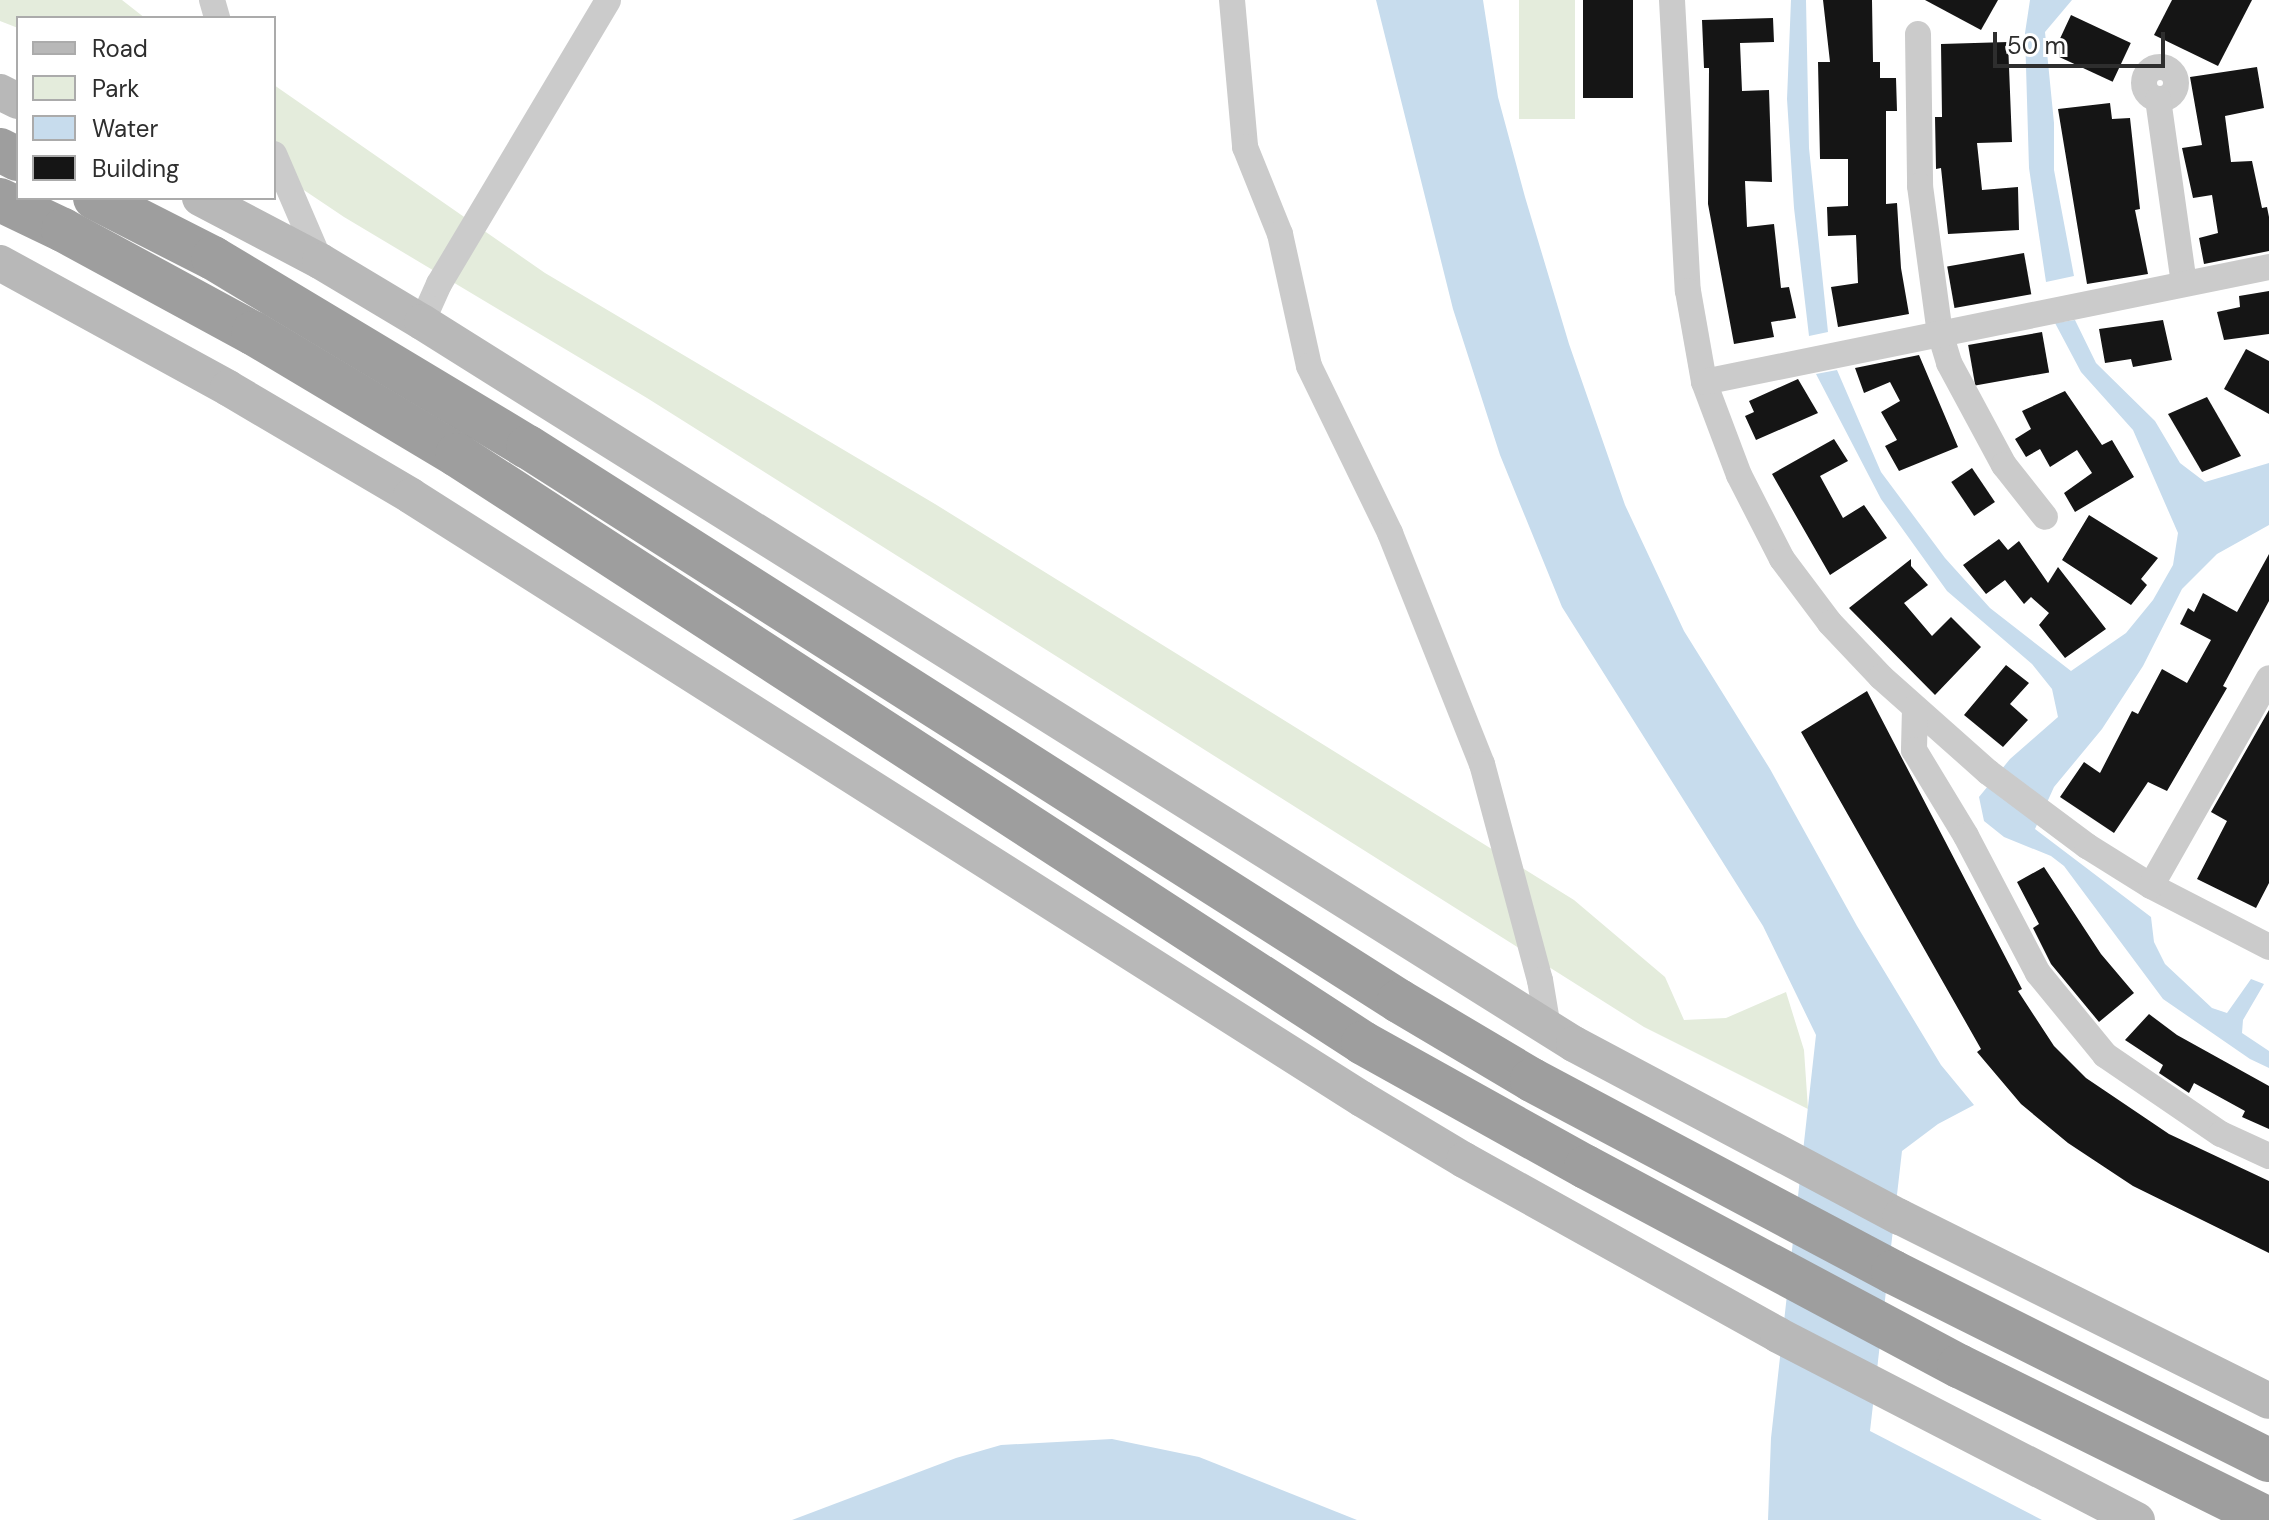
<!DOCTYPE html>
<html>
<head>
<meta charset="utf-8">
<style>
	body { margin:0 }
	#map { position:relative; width:2269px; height:1520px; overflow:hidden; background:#fff; font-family:"DM Sans",sans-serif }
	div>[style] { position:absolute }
	.green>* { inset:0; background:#e4ecdc; transform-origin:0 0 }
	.water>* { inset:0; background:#c7dced }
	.building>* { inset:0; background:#151515; transform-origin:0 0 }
	.minor>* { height:26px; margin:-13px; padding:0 13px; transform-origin:13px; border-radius:13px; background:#cbcbcb }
	.minor>.ring { margin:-13px; padding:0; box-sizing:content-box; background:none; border:26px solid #cbcbcb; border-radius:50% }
	.secondary>* { height:36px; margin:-18px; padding:0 18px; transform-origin:18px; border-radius:18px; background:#b8b8b8 }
	.trunk>* { height:44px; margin:-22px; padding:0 22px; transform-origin:22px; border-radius:22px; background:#9e9e9e }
	span { translate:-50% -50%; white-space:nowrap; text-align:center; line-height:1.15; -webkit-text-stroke:8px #fff; paint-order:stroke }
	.legend { position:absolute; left:16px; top:16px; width:260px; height:184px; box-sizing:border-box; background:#fff; border:2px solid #ababab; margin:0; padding:10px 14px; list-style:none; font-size:24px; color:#2e2e2e }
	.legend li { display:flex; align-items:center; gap:16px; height:40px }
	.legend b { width:40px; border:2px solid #ababab }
	.scale { position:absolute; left:1993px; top:32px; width:172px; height:36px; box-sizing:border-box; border:4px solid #2e2e2e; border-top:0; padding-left:10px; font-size:24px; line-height:28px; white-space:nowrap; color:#2e2e2e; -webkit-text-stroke:6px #fff; paint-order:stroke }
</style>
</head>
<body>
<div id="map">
	<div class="green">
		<i style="clip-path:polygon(0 0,122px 0,145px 18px,18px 18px,18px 28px,0 21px)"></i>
		<i style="left:1519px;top:0;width:56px;height:119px"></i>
		<i style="clip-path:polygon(274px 85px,545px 273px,935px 504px,1574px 900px,1665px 977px,1684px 1020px,1726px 1018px,1786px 992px,1804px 1050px,1808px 1109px,1644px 1027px,647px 398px,344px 217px,274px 170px)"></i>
	</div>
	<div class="water">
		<i style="clip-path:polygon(1376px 0,1483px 0,1498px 97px,1525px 197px,1569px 344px,1625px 505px,1684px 631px,1770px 769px,1857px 926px,1941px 1065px,1974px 1105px,1938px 1124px,1902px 1151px,1870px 1431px,2042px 1520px,1768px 1520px,1771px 1438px,1816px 1035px,1763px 926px,1562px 607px,1500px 455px,1453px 309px)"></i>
		<i style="clip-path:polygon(1791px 0,1806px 0,1809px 148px,1828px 332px,1809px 336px,1794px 208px,1787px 99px)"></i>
		<i style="clip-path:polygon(2030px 0,2072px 0,2045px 32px,2054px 123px,2054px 170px,2074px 276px,2046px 282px,2029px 168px,2025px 33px)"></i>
		<i style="clip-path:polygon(2075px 320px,2096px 363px,2155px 421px,2180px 463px,2205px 482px,2269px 463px,2269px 525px,2217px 554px,2182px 589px,2143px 666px,2102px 729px,2054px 787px,2035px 829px,2151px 917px,2154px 942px,2165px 964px,2212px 1008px,2227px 1013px,2251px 979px,2264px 984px,2243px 1020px,2242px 1033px,2269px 1051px,2269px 1068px,2250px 1059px,2163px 999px,2064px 866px,2051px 856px,2004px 837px,1984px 821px,1979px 797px,2010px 759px,2058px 717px,2052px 689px,2032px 664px,1947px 591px,1881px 499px,1816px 374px,1837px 370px,1881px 472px,1945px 558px,1990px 608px,2071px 671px,2126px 633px,2153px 600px,2173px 565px,2178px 533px,2133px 430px,2081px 372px,2055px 323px)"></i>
		<i style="clip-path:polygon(1112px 1439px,1199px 1457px,1357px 1520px,792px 1520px,956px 1458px,1001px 1445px)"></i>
	</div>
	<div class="building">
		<i style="left:1583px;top:0;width:50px;height:98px"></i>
		<i style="clip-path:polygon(1823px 0,1872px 0,1873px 62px,1880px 62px,1880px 78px,1896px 78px,1897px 111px,1886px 111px,1886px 204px,1897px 203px,1901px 268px,1909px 314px,1838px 327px,1831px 287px,1858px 283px,1856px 235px,1828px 236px,1827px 207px,1848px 206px,1848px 159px,1820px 159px,1818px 62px,1830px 62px)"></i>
		<i style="clip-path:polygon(1925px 0,1998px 0,1981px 30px)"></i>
		<i style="clip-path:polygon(2172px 0,2252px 0,2218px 66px,2154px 35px)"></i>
		<i style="left:2071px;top:15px;width:66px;height:43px;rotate:25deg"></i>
		<i style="clip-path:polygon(1773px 18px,1774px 42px,1740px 43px,1742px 91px,1769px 90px,1772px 182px,1745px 181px,1747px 227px,1774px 224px,1781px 288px,1789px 287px,1796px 318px,1771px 322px,1774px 337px,1734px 344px,1708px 204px,1709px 68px,1704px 68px,1702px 20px)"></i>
		<i style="clip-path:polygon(2008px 42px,2012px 142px,1977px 143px,1982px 190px,2018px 187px,2019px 230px,1948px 234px,1941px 168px,1936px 169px,1935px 117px,1942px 117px,1941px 44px)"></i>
		<i style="clip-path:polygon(2257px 67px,2264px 108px,2225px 116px,2231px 162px,2252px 161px,2262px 208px,2267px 207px,2269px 217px,2269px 251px,2204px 264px,2199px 238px,2218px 233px,2212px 195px,2193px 198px,2182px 148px,2202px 145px,2190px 77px)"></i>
		<i style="clip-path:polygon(2110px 103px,2112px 119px,2130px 118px,2140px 209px,2135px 210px,2148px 274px,2087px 284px,2058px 109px)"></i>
		<i style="left:2024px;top:253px;width:42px;height:78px;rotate:80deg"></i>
		<i style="clip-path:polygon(2269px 291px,2269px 334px,2224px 340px,2217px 312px,2240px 307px,2239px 296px)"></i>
		<i style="clip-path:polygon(2163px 320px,2172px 360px,2133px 367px,2131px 359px,2105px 363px,2099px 329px)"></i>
		<i style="left:2042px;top:332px;width:41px;height:75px;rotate:80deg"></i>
		<i style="clip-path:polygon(2246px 349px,2269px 361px,2269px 414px,2224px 389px)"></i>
		<i style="clip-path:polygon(1919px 355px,1958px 447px,1899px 471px,1885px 446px,1897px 440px,1881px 412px,1900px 401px,1890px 382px,1864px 393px,1855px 368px)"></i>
		<i style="clip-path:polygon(1798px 379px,1818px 413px,1756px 440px,1745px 416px,1754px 412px,1749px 401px)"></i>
		<i style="clip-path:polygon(2065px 391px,2102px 445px,2112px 440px,2134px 477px,2075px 512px,2064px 493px,2092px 473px,2077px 450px,2050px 467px,2040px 449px,2026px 457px,2015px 439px,2031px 429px,2022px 411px)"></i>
		<i style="clip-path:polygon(2207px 397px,2241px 456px,2202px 472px,2168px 414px)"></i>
		<i style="clip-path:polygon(1834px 439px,1848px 461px,1820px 476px,1843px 518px,1864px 505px,1887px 538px,1830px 575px,1772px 474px)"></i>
		<i style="left:1972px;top:468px;width:41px;height:25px;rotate:56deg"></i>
		<i style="clip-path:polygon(2089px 515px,2158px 558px,2141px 579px,2147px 585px,2131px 605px,2062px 560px)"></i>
		<i style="clip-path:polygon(1999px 539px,2008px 550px,2019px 541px,2048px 583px,2058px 567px,2106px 629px,2065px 658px,2039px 625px,2049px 613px,2031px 597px,2024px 604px,2005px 580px,1986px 594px,1963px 565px)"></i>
		<i style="clip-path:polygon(2269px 554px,2269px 601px,2223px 686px,2227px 688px,2167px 791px,2148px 782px,2114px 833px,2060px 797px,2084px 762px,2100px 773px,2132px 711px,2138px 714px,2162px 669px,2187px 683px,2211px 640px,2180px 624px,2188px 608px,2194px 612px,2203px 593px,2237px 612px)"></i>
		<i style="clip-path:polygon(1911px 559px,1911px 566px,1928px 585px,1904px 603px,1932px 636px,1951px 617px,1981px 647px,1935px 695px,1849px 608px)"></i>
		<i style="clip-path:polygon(2006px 665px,2029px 683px,2010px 704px,2028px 720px,2003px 747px,1964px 715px)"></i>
		<i style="clip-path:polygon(1867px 691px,2022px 989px,2018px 991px,2054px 1046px,2086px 1078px,2169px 1134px,2269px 1181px,2269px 1253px,2133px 1186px,2068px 1143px,2021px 1104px,1977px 1052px,1981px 1049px,1801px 732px)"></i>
		<i style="clip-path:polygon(2269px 710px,2269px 883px,2256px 908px,2197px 879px,2227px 821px,2211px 812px)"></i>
		<i style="clip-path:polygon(2044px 867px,2101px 954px,2134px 993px,2099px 1022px,2051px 964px,2033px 928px,2039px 924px,2017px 882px)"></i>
		<i style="clip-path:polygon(2149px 1014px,2177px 1035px,2269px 1086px,2269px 1129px,2242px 1117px,2245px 1111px,2194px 1083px,2189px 1093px,2159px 1073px,2163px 1065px,2125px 1040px)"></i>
	</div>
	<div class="minor">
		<i style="left:212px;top:0;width:19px;rotate:74deg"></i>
		<i style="left:1232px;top:0;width:148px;rotate:84.9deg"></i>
		<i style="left:1245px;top:147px;width:94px;rotate:68.1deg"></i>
		<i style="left:1280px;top:234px;width:135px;rotate:77.6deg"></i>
		<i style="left:1309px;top:366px;width:186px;rotate:64.1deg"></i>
		<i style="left:1390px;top:533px;width:249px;rotate:68.3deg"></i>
		<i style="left:1482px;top:764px;width:224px;rotate:75deg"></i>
		<i style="left:1540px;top:980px;width:49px;rotate:80.5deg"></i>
		<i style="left:1672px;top:0;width:291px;rotate:86.9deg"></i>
		<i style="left:1688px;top:291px;width:92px;rotate:80deg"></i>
		<i style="left:1704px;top:382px;width:99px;rotate:69.4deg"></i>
		<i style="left:1739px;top:475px;width:94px;rotate:62.9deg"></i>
		<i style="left:1782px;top:559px;width:80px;rotate:53.1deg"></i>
		<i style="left:1830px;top:623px;width:74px;rotate:46.6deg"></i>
		<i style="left:1881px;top:677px;width:143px;rotate:41.6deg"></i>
		<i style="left:1988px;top:772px;width:124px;rotate:36.8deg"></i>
		<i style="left:2087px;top:846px;width:75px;rotate:32deg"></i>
		<i style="left:2151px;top:886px;width:133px;rotate:27.3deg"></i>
		<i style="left:1918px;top:34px;width:152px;rotate:89.2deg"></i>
		<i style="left:1920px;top:186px;width:148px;rotate:82.3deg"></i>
		<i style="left:1940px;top:333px;width:31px;rotate:73deg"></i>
		<i style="left:1949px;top:363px;width:116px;rotate:61.7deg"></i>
		<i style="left:2004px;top:465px;width:66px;rotate:51.7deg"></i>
		<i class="ring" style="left:2144px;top:67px;width:6px;height:6px"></i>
		<i style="left:2158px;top:99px;width:186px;rotate:82deg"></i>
		<i style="left:274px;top:154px;width:116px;rotate:66.7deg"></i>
		<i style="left:422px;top:322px;width:42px;rotate:-65.9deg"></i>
		<i style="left:439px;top:284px;width:330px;rotate:-59.2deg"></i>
		<i style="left:1704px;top:382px;width:577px;rotate:-11.5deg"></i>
		<i style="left:1915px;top:708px;width:42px;rotate:91.4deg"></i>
		<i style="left:1914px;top:750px;width:100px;rotate:58.8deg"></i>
		<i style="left:1966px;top:836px;width:155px;rotate:62.3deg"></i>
		<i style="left:2038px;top:973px;width:106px;rotate:50.7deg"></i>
		<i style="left:2105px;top:1055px;width:140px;rotate:34.3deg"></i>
		<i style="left:2221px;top:1134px;width:53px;rotate:24.6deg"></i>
		<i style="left:2151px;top:886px;width:239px;rotate:-60.4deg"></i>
	</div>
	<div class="secondary">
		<i style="left:0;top:92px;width:20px;rotate:27deg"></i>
		<i style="left:200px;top:198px;width:136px;rotate:27.7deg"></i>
		<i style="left:320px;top:261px;width:119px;rotate:30.9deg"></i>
		<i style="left:422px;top:322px;width:1360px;rotate:32.08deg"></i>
		<i style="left:1574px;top:1044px;width:369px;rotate:28deg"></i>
		<i style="left:1900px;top:1217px;width:412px;rotate:26.5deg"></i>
		<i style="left:0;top:263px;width:260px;rotate:28.7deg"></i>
		<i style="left:228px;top:388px;width:212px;rotate:30.5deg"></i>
		<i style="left:411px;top:496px;width:1126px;rotate:32.38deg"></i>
		<i style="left:1362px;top:1099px;width:119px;rotate:30.9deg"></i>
		<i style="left:1464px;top:1160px;width:359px;rotate:29.1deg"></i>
		<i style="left:1778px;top:1335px;width:404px;rotate:27.3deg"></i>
	</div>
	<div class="trunk">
		<i style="left:0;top:150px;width:20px;rotate:27deg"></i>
		<i style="left:95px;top:198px;width:132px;rotate:27deg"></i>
		<i style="left:213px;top:258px;width:367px;rotate:31deg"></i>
		<i style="left:528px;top:447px;width:1032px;rotate:32.46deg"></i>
		<i style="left:1399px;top:1001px;width:155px;rotate:30.7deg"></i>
		<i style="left:1532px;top:1080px;width:409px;rotate:28deg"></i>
		<i style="left:1893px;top:1272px;width:420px;rotate:26.6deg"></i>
		<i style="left:0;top:200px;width:70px;rotate:25.5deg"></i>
		<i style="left:63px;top:230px;width:216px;rotate:28.5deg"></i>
		<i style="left:253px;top:333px;width:238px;rotate:30.9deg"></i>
		<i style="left:457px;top:455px;width:1080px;rotate:32.98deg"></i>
		<i style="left:1363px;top:1043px;width:255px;rotate:29.1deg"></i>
		<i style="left:1586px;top:1167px;width:423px;rotate:28.1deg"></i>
		<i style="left:1959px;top:1366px;width:346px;rotate:26.3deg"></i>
	</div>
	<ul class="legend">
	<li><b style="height:10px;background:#b8b8b8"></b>Road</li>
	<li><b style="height:22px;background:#e4ecdc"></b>Park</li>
	<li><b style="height:22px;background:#c7dced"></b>Water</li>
	<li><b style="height:22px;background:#151515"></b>Building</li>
	</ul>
	<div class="scale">50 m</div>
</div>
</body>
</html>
